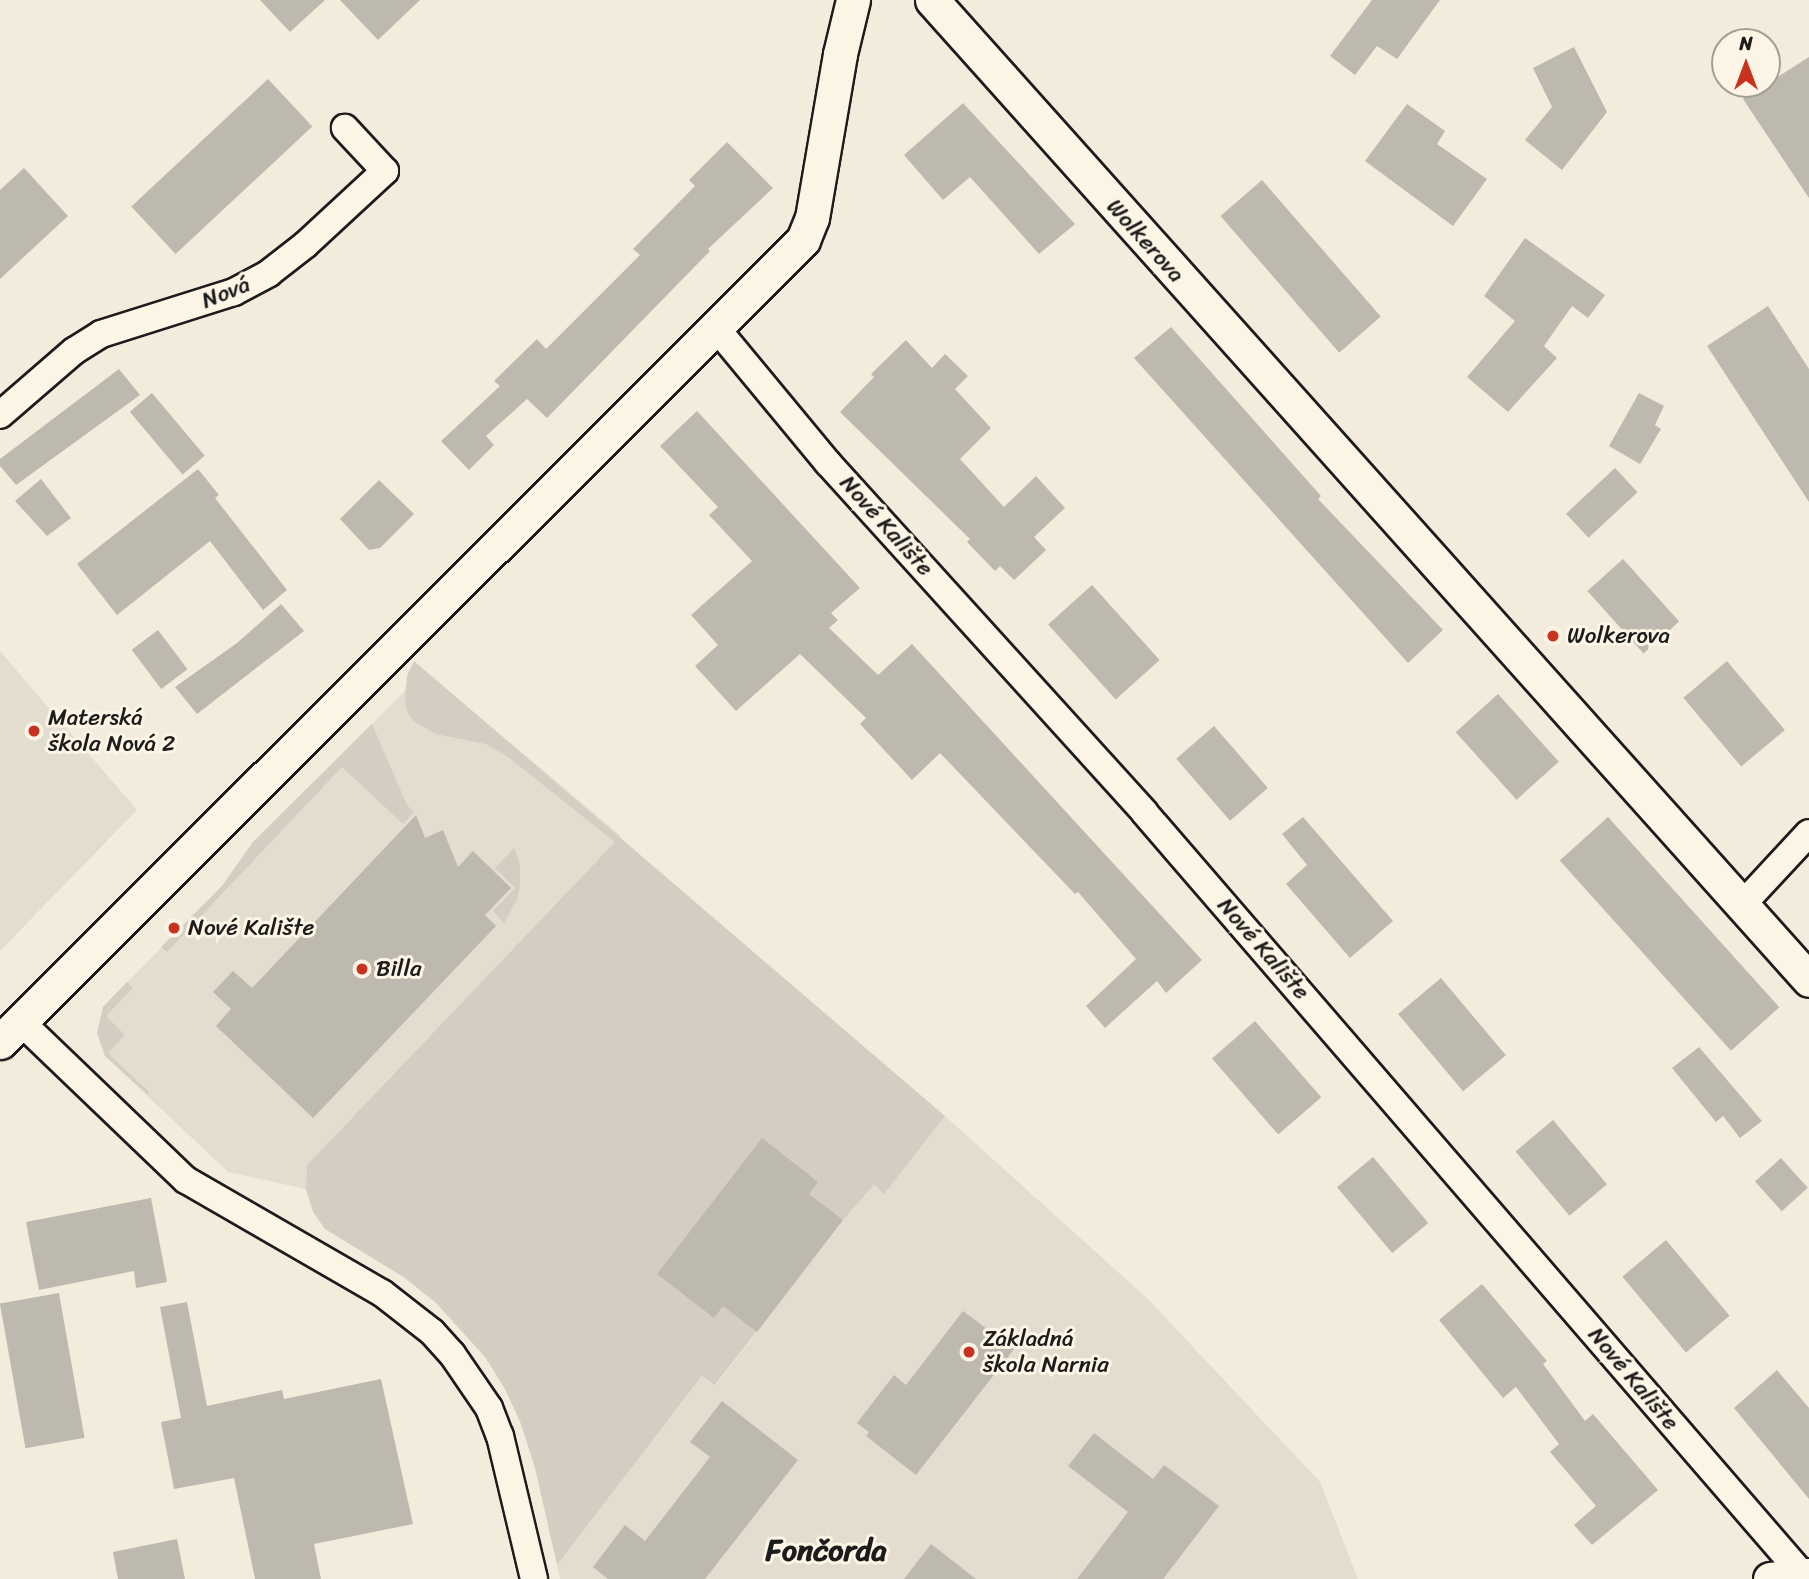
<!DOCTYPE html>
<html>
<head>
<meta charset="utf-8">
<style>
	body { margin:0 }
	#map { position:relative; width:1809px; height:1579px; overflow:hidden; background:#f3ecdd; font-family:Sriracha,sans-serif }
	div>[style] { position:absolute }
	.built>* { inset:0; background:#e3ddcf }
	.green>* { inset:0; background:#d3cec1 }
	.building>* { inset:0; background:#beb9ae; transform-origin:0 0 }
	.roads { filter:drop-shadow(2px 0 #1c1c1c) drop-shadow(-2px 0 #1c1c1c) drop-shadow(0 2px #1c1c1c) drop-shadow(0 -2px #1c1c1c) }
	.minor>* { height:26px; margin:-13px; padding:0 13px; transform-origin:13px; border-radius:13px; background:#fcf5e5 }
	.tertiary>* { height:33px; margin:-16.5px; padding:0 16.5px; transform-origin:16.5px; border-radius:16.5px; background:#fcf5e5 }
	.dots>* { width:19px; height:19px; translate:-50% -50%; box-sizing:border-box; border:4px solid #fcf5e5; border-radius:50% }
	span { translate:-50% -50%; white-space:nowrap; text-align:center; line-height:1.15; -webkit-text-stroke:6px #fcf5e5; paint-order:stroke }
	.street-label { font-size:23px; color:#1c1c1c }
	.poi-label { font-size:23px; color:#1c1c1c }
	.left { translate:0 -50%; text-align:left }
	.district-label { font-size:30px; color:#1c1c1c; font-weight:700 }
	.north { position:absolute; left:1711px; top:28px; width:70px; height:70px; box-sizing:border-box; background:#fcf5e5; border:2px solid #a29e95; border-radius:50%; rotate:0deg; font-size:19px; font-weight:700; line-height:28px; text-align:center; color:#1c1c1c }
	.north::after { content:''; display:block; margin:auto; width:24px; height:32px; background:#c8321e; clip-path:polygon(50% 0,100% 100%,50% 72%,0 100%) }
</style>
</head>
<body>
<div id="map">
	<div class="built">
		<i style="clip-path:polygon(0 651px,137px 810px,0 951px)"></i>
		<i style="clip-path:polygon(425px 671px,621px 836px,307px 1165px,306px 1189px,228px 1172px,105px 1056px,97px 1033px,103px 1007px,222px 886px,253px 842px)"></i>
		<i style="clip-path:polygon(945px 1116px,1148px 1299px,1320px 1482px,1358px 1579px,560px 1579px,557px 1565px,703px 1375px,716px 1385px,843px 1220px,874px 1185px,884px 1193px)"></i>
	</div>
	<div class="green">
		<i style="clip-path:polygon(414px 661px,945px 1116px,884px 1194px,874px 1185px,843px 1220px,715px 1385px,702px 1376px,557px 1565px,535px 1468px,521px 1424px,505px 1389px,485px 1357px,436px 1303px,405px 1278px,325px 1229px,313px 1212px,306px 1189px,307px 1165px,615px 842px,508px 757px,486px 744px,436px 734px,413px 721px,407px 711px,405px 697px,407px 676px)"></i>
		<i style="clip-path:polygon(372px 724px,407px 805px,414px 812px,403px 824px,342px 767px,167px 952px,161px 947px,222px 886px,253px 842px)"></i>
		<i style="clip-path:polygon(514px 848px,520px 864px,520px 886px,517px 900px,504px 923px,493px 911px,515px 888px,495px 868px)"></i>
		<i style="clip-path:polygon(127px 982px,133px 988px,106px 1016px,125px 1035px,108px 1053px,149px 1092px,148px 1095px,105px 1056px,97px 1033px,103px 1007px)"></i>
	</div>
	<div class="building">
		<i style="clip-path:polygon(260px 0,325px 0,290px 32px)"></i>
		<i style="clip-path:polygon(340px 0,420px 0,378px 40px)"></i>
		<i style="clip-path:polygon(1372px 0,1440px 0,1397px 59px,1377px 46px,1355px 75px,1330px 56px)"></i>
		<i style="clip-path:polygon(1574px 47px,1607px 112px,1562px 170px,1525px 140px,1552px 107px,1533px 68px)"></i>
		<i style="clip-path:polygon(1809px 57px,1809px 198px,1743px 99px)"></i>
		<i style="left:268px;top:79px;width:65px;height:187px;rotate:47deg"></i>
		<i style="clip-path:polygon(963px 103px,1075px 224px,1039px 254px,970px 177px,943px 200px,904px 155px)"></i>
		<i style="clip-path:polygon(1407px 104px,1445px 131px,1437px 144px,1487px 179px,1453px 226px,1365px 161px)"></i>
		<i style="clip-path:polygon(727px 142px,773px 188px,708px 249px,710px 251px,547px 418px,527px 399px,486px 436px,494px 445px,469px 470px,441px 441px,500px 386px,494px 381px,537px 339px,546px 349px,640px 255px,633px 249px,695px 186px,689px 180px)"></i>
		<i style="clip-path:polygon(24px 168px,68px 216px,0 279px,0 190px)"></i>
		<i style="left:1262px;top:180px;width:181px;height:55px;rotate:49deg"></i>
		<i style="clip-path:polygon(1525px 238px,1605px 295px,1588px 318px,1572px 306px,1544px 346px,1557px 358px,1508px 412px,1467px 377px,1515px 321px,1484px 296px)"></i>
		<i style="clip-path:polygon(1768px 306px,1809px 369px,1809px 502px,1707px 346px)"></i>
		<i style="clip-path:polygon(1171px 327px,1321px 496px,1318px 499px,1443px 630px,1408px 663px,1134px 358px)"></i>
		<i style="clip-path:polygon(906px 340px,932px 368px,945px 354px,968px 376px,955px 389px,991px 428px,960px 459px,1004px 507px,1036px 476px,1065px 508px,1034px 537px,1046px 550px,1014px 580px,1000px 566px,995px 571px,967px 542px,970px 539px,840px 412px,874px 377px,871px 374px)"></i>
		<i style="clip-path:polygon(119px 369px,140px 395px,16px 485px,0 466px,0 459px)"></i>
		<i style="left:152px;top:393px;width:82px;height:29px;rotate:50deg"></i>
		<i style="clip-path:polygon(1639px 393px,1664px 406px,1655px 425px,1661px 429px,1640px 464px,1609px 446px)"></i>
		<i style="clip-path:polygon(697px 411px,860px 588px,831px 613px,838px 620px,829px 628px,878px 675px,912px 644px,1202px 960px,1166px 993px,1157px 981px,1105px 1028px,1086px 1006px,1136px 959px,1078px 892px,1075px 894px,940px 753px,912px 780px,860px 724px,866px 718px,800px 654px,736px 711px,695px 666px,718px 645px,691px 615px,752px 561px,709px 515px,718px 507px,660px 446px)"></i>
		<i style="left:1615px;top:468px;width:33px;height:67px;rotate:47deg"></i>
		<i style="clip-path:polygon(198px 469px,219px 495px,215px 498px,287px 590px,263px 610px,210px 541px,117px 615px,77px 564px)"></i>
		<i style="clip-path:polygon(41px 479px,71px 518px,47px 536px,15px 501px)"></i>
		<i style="clip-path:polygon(379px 480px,414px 514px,380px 548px,369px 550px,340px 519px)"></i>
		<i style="left:1623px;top:559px;width:84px;height:48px;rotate:48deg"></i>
		<i style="left:1092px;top:585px;width:101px;height:59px;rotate:48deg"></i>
		<i style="clip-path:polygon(281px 604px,304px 631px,197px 714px,175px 687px,237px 643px)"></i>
		<i style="left:158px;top:630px;width:49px;height:33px;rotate:53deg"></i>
		<i style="left:1727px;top:661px;width:90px;height:57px;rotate:50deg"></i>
		<i style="left:1498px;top:694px;width:91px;height:57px;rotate:48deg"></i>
		<i style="left:1214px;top:726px;width:82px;height:50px;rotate:49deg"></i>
		<i style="clip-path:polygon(416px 815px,425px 838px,443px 830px,458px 867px,473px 851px,511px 888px,485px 915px,496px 926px,313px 1118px,216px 1026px,231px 1009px,213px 992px,233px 971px,252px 988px)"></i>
		<i style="clip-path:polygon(1303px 817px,1393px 921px,1350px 958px,1286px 884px,1307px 865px,1282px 834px)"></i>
		<i style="left:1608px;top:817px;width:256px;height:65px;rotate:48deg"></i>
		<i style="left:1441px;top:978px;width:101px;height:56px;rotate:50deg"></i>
		<i style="left:1255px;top:1021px;width:101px;height:57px;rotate:49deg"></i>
		<i style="clip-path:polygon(1699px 1047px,1762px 1121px,1740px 1138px,1723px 1116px,1716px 1122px,1672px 1068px)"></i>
		<i style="left:1553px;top:1120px;width:84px;height:49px;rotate:50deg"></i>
		<i style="clip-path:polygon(762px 1138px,818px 1182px,809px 1194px,843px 1220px,757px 1332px,723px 1306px,714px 1318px,657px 1274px)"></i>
		<i style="left:1373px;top:1157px;width:86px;height:47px;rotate:50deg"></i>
		<i style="left:1781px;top:1158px;width:40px;height:35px;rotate:48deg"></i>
		<i style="clip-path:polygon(151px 1198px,167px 1282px,136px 1288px,134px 1271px,39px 1290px,26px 1222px)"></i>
		<i style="left:1666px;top:1240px;width:99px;height:57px;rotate:50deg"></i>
		<i style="clip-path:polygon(1482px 1284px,1547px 1361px,1543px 1364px,1585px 1421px,1593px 1414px,1658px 1490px,1592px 1545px,1574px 1525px,1596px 1506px,1550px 1452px,1559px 1444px,1516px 1387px,1503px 1398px,1439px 1320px)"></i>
		<i style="left:59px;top:1293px;width:147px;height:60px;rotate:80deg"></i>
		<i style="clip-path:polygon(187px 1302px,207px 1406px,282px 1390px,284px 1399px,381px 1379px,413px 1524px,314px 1544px,321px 1579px,255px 1579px,234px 1478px,174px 1489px,161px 1422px,181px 1418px,160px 1307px)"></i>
		<i style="clip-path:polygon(963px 1311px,1014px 1349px,916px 1475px,866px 1436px,869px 1432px,857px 1423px,894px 1375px,906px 1385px)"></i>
		<i style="clip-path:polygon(1777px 1370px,1809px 1408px,1809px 1499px,1734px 1408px)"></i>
		<i style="clip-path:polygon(722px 1401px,798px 1460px,705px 1579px,608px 1579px,593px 1567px,625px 1525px,645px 1541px,710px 1457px,690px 1442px)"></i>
		<i style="clip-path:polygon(1094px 1433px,1153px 1479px,1164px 1465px,1219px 1506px,1163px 1579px,1077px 1579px,1128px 1512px,1068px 1466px)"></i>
		<i style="clip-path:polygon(177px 1539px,185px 1579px,118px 1579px,113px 1552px)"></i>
		<i style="clip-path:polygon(931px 1544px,976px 1579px,904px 1579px)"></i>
	</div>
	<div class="roads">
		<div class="minor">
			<i style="left:717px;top:329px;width:174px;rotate:50.4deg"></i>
			<i style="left:828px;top:463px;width:471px;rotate:47.8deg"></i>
			<i style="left:1144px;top:812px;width:1013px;rotate:49.2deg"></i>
			<i style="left:0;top:415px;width:98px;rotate:-40.9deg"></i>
			<i style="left:74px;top:351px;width:32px;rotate:-32deg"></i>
			<i style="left:101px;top:334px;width:139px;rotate:-17.5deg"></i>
			<i style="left:234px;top:292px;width:40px;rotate:-28deg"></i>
			<i style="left:269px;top:273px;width:46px;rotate:-37.9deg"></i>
			<i style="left:305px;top:245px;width:109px;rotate:-42.8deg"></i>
			<i style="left:385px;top:171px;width:59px;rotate:-132.9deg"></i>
			<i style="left:1742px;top:905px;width:98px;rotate:-47.1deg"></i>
			<i style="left:21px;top:1022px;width:228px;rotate:43.8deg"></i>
			<i style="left:186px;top:1180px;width:226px;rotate:30deg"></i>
			<i style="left:382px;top:1293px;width:63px;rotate:38deg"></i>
			<i style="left:432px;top:1332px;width:30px;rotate:48deg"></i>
			<i style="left:452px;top:1354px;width:65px;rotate:55.6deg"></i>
			<i style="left:489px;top:1408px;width:30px;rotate:69deg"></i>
			<i style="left:500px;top:1436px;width:147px;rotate:76.6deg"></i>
		</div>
		<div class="tertiary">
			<i style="left:932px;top:0;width:1315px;rotate:48.17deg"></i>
			<i style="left:0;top:1042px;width:1135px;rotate:-44.96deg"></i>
			<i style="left:803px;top:240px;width:24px;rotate:-68deg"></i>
			<i style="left:812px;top:218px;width:166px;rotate:-80.3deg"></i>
			<i style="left:840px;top:54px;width:56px;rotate:-76.5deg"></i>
			<i style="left:1770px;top:1579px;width:39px;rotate:-6deg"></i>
		</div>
	</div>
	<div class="dots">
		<i style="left:1553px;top:636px;background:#c8321e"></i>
		<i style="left:34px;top:731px;background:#c8321e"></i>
		<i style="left:174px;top:928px;background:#c8321e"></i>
		<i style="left:362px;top:969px;background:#c8321e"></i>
		<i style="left:969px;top:1352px;background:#c8321e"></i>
	</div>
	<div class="street-label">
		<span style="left:1145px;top:241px;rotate:48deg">Wolkerova</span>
		<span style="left:226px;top:293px;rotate:-22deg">Nová</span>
		<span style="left:886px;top:526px;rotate:48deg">Nové Kalište</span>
		<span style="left:1263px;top:949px;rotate:49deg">Nové Kalište</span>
		<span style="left:1633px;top:1379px;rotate:50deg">Nové Kalište</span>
	</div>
	<div class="poi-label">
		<span class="left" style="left:1567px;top:636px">Wolkerova</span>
		<span class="left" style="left:48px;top:731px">Materská<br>škola Nová 2</span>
		<span class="left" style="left:188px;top:928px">Nové Kalište</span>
		<span class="left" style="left:376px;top:969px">Billa</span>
		<span class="left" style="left:983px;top:1352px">Základná<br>škola Narnia</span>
	</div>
	<div class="district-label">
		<span style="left:826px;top:1550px">Fončorda</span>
	</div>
	<div class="north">N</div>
</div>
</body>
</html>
